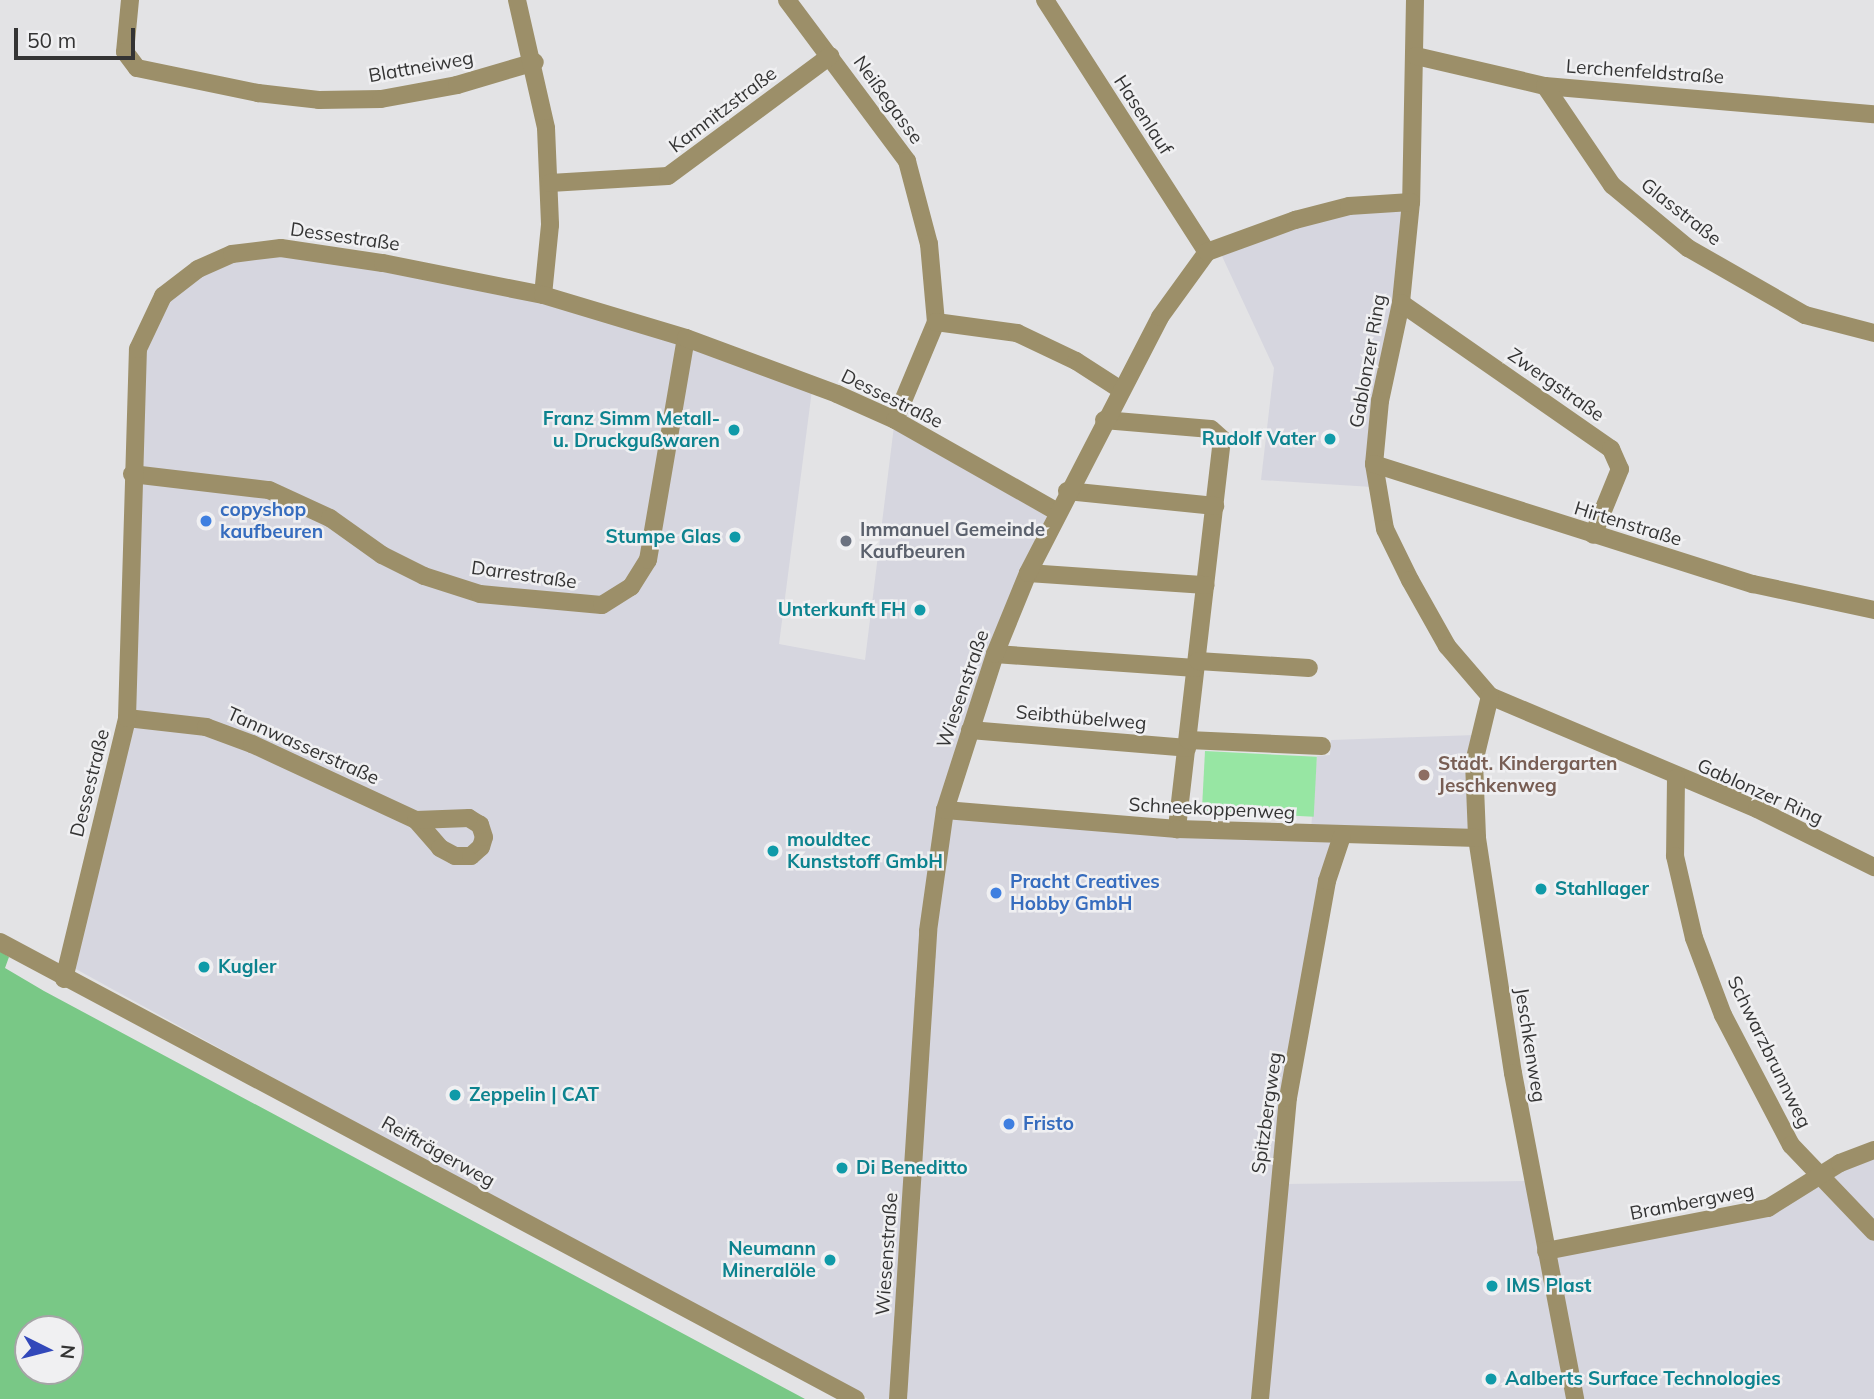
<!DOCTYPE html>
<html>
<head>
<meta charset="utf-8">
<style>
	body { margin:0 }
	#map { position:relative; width:1874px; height:1399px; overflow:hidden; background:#e3e3e5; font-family:Mulish,sans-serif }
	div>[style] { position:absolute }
	.built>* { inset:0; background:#d6d6df }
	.green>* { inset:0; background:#97e6a3; transform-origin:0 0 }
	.forest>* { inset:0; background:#79c886 }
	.minor>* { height:18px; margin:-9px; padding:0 9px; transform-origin:9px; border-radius:9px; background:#9c8f69 }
	.dots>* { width:19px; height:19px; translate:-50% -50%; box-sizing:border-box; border:4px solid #f0f0f2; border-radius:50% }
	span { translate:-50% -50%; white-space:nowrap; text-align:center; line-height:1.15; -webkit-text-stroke:5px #f0f0f2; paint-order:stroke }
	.street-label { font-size:19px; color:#343434 }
	.culture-label { font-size:19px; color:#0d838f; font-weight:700 }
	.right { translate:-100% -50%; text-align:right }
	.left { translate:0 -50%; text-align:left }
	.shop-label { font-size:19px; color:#366cbe; font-weight:700 }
	.worship-label { font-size:19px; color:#5b616d; font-weight:700 }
	.education-label { font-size:19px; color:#785e54; font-weight:700 }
	.north { position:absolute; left:14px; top:1315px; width:70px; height:70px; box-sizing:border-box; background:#f0f0f2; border:2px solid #a5a5a6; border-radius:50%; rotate:96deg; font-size:19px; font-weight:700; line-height:28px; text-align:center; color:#343434 }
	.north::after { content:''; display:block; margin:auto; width:24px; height:32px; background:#3248ba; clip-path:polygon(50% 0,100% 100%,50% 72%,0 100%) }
	.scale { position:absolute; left:14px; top:28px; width:121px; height:32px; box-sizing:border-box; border:4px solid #343434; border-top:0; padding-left:9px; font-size:21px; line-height:24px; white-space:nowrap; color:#343434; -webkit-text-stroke:5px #f0f0f2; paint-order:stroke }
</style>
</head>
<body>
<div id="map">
	<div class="built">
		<i style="clip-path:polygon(1403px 209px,1372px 487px,1261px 480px,1274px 368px,1221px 254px,1320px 216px)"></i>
		<i style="clip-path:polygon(282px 253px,543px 301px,684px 342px,812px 390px,779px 644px,865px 660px,894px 426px,1048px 514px,1017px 583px,938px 817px,1338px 841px,1309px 953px,1284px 1184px,1527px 1181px,1571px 1399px,868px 1399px,637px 1278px,74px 968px,128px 749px,143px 349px,167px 299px,195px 276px,235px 258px)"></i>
		<i style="clip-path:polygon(1475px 735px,1472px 834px,1311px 829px,1317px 756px,1330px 755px,1331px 740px)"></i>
		<i style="clip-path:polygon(1874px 1154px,1874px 1399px,1581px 1399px,1551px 1254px,1712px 1224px)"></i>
	</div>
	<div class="green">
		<i style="left:1205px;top:751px;width:112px;height:60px;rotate:3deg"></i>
	</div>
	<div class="forest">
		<i style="clip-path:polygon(evenodd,0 951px,9px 957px,5px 968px,44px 991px,805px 1399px,0 1399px,0 951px,28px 1329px,70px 1329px,70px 1371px,28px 1371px,28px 1329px)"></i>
	</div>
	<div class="minor">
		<i style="left:130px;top:0;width:52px;rotate:95.5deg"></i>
		<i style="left:125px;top:52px;width:20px;rotate:53deg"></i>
		<i style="left:137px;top:68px;width:124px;rotate:11.7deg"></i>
		<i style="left:258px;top:93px;width:61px;rotate:6.5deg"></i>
		<i style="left:319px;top:100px;width:62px;rotate:-0.9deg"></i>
		<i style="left:381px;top:99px;width:77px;rotate:-10.4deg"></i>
		<i style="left:457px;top:85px;width:81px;rotate:-16.4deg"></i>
		<i style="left:517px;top:0;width:131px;rotate:77.2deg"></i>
		<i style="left:546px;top:128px;width:97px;rotate:87.6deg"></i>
		<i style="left:550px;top:225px;width:70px;rotate:95.7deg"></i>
		<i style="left:787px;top:0;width:201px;rotate:53.3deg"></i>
		<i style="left:907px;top:161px;width:86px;rotate:75.2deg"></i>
		<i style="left:929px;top:244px;width:78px;rotate:84.9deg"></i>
		<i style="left:936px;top:322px;width:106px;rotate:112.7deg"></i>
		<i style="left:1045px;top:0;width:300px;rotate:57.3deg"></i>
		<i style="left:1415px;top:0;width:202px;rotate:91.1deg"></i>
		<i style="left:1411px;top:202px;width:101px;rotate:95.7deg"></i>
		<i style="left:1401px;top:303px;width:100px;rotate:102.1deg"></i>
		<i style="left:1380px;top:401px;width:63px;rotate:95.4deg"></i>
		<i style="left:1374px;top:464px;width:66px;rotate:80.4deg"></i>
		<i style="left:1385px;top:529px;width:57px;rotate:63.9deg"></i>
		<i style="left:1410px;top:580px;width:76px;rotate:60.7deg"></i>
		<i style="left:1447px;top:646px;width:66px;rotate:49.3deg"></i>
		<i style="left:1490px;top:696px;width:290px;rotate:22.9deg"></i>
		<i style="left:1757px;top:809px;width:131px;rotate:26.4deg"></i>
		<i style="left:1416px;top:56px;width:132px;rotate:13.1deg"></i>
		<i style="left:1545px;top:86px;width:330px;rotate:4.9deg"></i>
		<i style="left:1545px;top:86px;width:120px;rotate:55.9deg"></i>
		<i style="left:1612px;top:185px;width:99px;rotate:39.7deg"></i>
		<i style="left:1688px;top:248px;width:135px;rotate:29.8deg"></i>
		<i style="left:1805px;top:315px;width:71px;rotate:14.6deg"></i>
		<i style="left:550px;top:183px;width:118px;rotate:-3.4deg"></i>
		<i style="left:668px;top:176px;width:202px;rotate:-36.5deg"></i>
		<i style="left:1401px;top:303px;width:256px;rotate:34.8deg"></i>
		<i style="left:1611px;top:449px;width:22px;rotate:66deg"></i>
		<i style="left:1620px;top:469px;width:71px;rotate:112.2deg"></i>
		<i style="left:936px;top:322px;width:82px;rotate:7.7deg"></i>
		<i style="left:1017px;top:333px;width:65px;rotate:25.4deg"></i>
		<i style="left:1076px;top:361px;width:54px;rotate:32.8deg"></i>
		<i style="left:1104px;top:420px;width:107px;rotate:4.8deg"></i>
		<i style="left:1211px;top:429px;width:15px;rotate:42deg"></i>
		<i style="left:1222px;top:439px;width:393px;rotate:96.6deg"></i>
		<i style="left:1374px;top:464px;width:398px;rotate:17.6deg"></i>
		<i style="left:1753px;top:584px;width:124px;rotate:12.1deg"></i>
		<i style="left:132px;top:474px;width:138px;rotate:6.7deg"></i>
		<i style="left:269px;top:490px;width:67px;rotate:24.7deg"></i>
		<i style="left:330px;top:518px;width:64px;rotate:35.4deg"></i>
		<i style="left:382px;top:555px;width:47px;rotate:26.6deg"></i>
		<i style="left:424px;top:576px;width:59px;rotate:17.8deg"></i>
		<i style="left:480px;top:594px;width:122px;rotate:5.2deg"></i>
		<i style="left:602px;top:605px;width:34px;rotate:-32deg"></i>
		<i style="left:631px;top:587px;width:32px;rotate:-58deg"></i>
		<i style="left:648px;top:560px;width:225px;rotate:-80.3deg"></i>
		<i style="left:1067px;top:491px;width:149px;rotate:5.8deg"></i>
		<i style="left:1028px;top:573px;width:178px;rotate:3.9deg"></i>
		<i style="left:995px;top:654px;width:201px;rotate:4deg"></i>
		<i style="left:1198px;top:661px;width:111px;rotate:3.6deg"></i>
		<i style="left:1490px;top:696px;width:68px;rotate:103.6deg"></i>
		<i style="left:1474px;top:762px;width:76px;rotate:87.7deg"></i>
		<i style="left:1477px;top:838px;width:238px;rotate:81.3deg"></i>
		<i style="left:1513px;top:1073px;width:332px;rotate:79.2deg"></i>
		<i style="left:127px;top:718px;width:80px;rotate:6.5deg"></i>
		<i style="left:206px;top:727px;width:49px;rotate:20.3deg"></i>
		<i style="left:252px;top:744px;width:181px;rotate:24.9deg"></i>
		<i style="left:416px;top:820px;width:37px;rotate:49deg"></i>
		<i style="left:440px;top:848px;width:17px;rotate:28deg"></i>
		<i style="left:455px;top:856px;width:16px"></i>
		<i style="left:471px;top:856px;width:13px;rotate:-42deg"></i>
		<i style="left:481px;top:847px;width:10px;rotate:-73deg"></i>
		<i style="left:484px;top:837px;width:13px;rotate:-108deg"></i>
		<i style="left:480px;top:825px;width:13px;rotate:-148deg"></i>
		<i style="left:469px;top:818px;width:53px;rotate:177.8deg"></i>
		<i style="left:970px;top:730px;width:218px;rotate:4.7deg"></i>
		<i style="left:1188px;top:740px;width:134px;rotate:2.6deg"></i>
		<i style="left:1676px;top:778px;width:78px;rotate:90.7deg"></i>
		<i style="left:1675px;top:856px;width:84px;rotate:77deg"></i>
		<i style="left:1694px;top:938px;width:82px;rotate:69.4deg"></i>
		<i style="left:1723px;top:1015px;width:147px;rotate:62.4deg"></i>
		<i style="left:1791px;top:1145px;width:120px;rotate:46.3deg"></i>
		<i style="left:945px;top:810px;width:233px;rotate:4.7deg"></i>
		<i style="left:1177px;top:829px;width:300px;rotate:1.7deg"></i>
		<i style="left:0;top:942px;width:970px;rotate:28.1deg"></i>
		<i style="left:64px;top:979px;width:268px;rotate:-76.4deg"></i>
		<i style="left:127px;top:718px;width:369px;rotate:-88.3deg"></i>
		<i style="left:138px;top:349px;width:59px;rotate:-64.7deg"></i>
		<i style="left:163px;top:296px;width:44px;rotate:-37.6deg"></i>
		<i style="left:198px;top:269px;width:37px;rotate:-24deg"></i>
		<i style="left:232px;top:254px;width:49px;rotate:-7deg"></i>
		<i style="left:281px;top:248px;width:103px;rotate:8.4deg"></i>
		<i style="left:383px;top:263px;width:163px;rotate:11.3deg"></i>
		<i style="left:543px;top:295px;width:149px;rotate:16.7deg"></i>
		<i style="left:686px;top:338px;width:161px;rotate:20.3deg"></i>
		<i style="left:837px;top:394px;width:64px;rotate:24.1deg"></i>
		<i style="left:895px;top:420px;width:185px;rotate:29.5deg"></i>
		<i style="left:1546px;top:1251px;width:226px;rotate:-11deg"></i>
		<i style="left:1768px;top:1208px;width:85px;rotate:-32deg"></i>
		<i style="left:1840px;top:1163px;width:36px;rotate:-21deg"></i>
		<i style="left:898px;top:1399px;width:469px;rotate:-86.3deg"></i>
		<i style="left:928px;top:931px;width:122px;rotate:-82deg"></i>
		<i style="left:945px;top:810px;width:164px;rotate:-72.2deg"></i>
		<i style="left:995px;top:654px;width:87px;rotate:-67.8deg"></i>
		<i style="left:1028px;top:573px;width:288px;rotate:-62.7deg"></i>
		<i style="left:1160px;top:317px;width:80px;rotate:-54.1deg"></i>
		<i style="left:1207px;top:252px;width:94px;rotate:-20deg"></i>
		<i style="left:1295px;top:220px;width:56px;rotate:-14.5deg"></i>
		<i style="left:1349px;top:206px;width:62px;rotate:-3.7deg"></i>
		<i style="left:1260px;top:1399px;width:302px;rotate:-84.7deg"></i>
		<i style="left:1288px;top:1098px;width:220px;rotate:-79.8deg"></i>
		<i style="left:1327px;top:881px;width:47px;rotate:-71.6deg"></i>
	</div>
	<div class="dots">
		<i style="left:734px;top:430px;background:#0f9aa8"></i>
		<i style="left:1330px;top:439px;background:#0f9aa8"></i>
		<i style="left:206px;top:521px;background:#3f7fe0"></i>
		<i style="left:735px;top:537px;background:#0f9aa8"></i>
		<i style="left:846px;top:541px;background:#6b7280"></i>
		<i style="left:920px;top:610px;background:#0f9aa8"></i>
		<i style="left:1424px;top:775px;background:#8d6e63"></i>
		<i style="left:773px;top:851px;background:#0f9aa8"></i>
		<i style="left:1541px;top:889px;background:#0f9aa8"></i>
		<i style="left:996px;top:893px;background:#3f7fe0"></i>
		<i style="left:204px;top:967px;background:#0f9aa8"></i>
		<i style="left:455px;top:1095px;background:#0f9aa8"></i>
		<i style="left:1009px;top:1124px;background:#3f7fe0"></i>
		<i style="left:842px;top:1168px;background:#0f9aa8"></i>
		<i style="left:830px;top:1260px;background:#0f9aa8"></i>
		<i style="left:1492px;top:1286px;background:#0f9aa8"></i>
		<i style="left:1491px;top:1379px;background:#0f9aa8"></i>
	</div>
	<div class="street-label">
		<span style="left:421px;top:67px;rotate:-10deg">Blattneiweg</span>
		<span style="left:1645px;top:72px;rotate:4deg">Lerchenfeldstraße</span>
		<span style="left:888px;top:100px;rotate:54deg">Neißegasse</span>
		<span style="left:723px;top:110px;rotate:-37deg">Kamnitzstraße</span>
		<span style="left:1143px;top:115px;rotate:57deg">Hasenlauf</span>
		<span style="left:1681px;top:212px;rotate:38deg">Glasstraße</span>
		<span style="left:345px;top:237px;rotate:8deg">Dessestraße</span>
		<span style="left:1368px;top:361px;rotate:-80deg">Gablonzer Ring</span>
		<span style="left:1556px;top:385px;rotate:35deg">Zwergstraße</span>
		<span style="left:892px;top:399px;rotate:26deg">Dessestraße</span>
		<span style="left:1628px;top:524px;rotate:17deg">Hirtenstraße</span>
		<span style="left:524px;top:575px;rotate:8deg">Darrestraße</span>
		<span style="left:963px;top:689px;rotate:-71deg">Wiesenstraße</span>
		<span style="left:1081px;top:718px;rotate:5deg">Seibthübelweg</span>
		<span style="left:303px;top:746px;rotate:24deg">Tannwasserstraße</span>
		<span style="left:90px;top:783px;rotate:-76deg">Dessestraße</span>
		<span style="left:1760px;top:792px;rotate:24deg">Gablonzer Ring</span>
		<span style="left:1212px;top:809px;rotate:3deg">Schneekoppenweg</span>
		<span style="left:1530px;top:1045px;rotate:81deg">Jeschkenweg</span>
		<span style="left:1769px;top:1052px;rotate:64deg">Schwarzbrunnweg</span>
		<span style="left:1267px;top:1113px;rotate:-82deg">Spitzbergweg</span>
		<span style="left:438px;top:1152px;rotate:29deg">Reifträgerweg</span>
		<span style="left:1692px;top:1202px;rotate:-11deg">Brambergweg</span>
		<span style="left:887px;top:1254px;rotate:-86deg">Wiesenstraße</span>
	</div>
	<div class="culture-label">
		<span class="right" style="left:720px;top:430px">Franz Simm Metall-<br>u. Druckgußwaren</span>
		<span class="right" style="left:1316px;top:439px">Rudolf Vater</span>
		<span class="right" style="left:721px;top:537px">Stumpe Glas</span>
		<span class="right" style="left:906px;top:610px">Unterkunft FH</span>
		<span class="left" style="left:787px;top:851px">mouldtec<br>Kunststoff GmbH</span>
		<span class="left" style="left:1555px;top:889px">Stahllager</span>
		<span class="left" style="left:218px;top:967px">Kugler</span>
		<span class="left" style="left:469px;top:1095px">Zeppelin | CAT</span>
		<span class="left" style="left:856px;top:1168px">Di Beneditto</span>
		<span class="right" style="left:816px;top:1260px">Neumann<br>Mineralöle</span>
		<span class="left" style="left:1506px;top:1286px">IMS Plast</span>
		<span class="left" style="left:1505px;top:1379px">Aalberts Surface Technologies</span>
	</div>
	<div class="shop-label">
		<span class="left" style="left:220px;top:521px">copyshop<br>kaufbeuren</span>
		<span class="left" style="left:1010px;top:893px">Pracht Creatives<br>Hobby GmbH</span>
		<span class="left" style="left:1023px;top:1124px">Fristo</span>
	</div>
	<div class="worship-label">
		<span class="left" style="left:860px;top:541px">Immanuel Gemeinde<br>Kaufbeuren</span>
	</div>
	<div class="education-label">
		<span class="left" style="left:1438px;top:775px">Städt. Kindergarten<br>Jeschkenweg</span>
	</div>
	<div class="north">N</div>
	<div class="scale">50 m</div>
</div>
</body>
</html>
